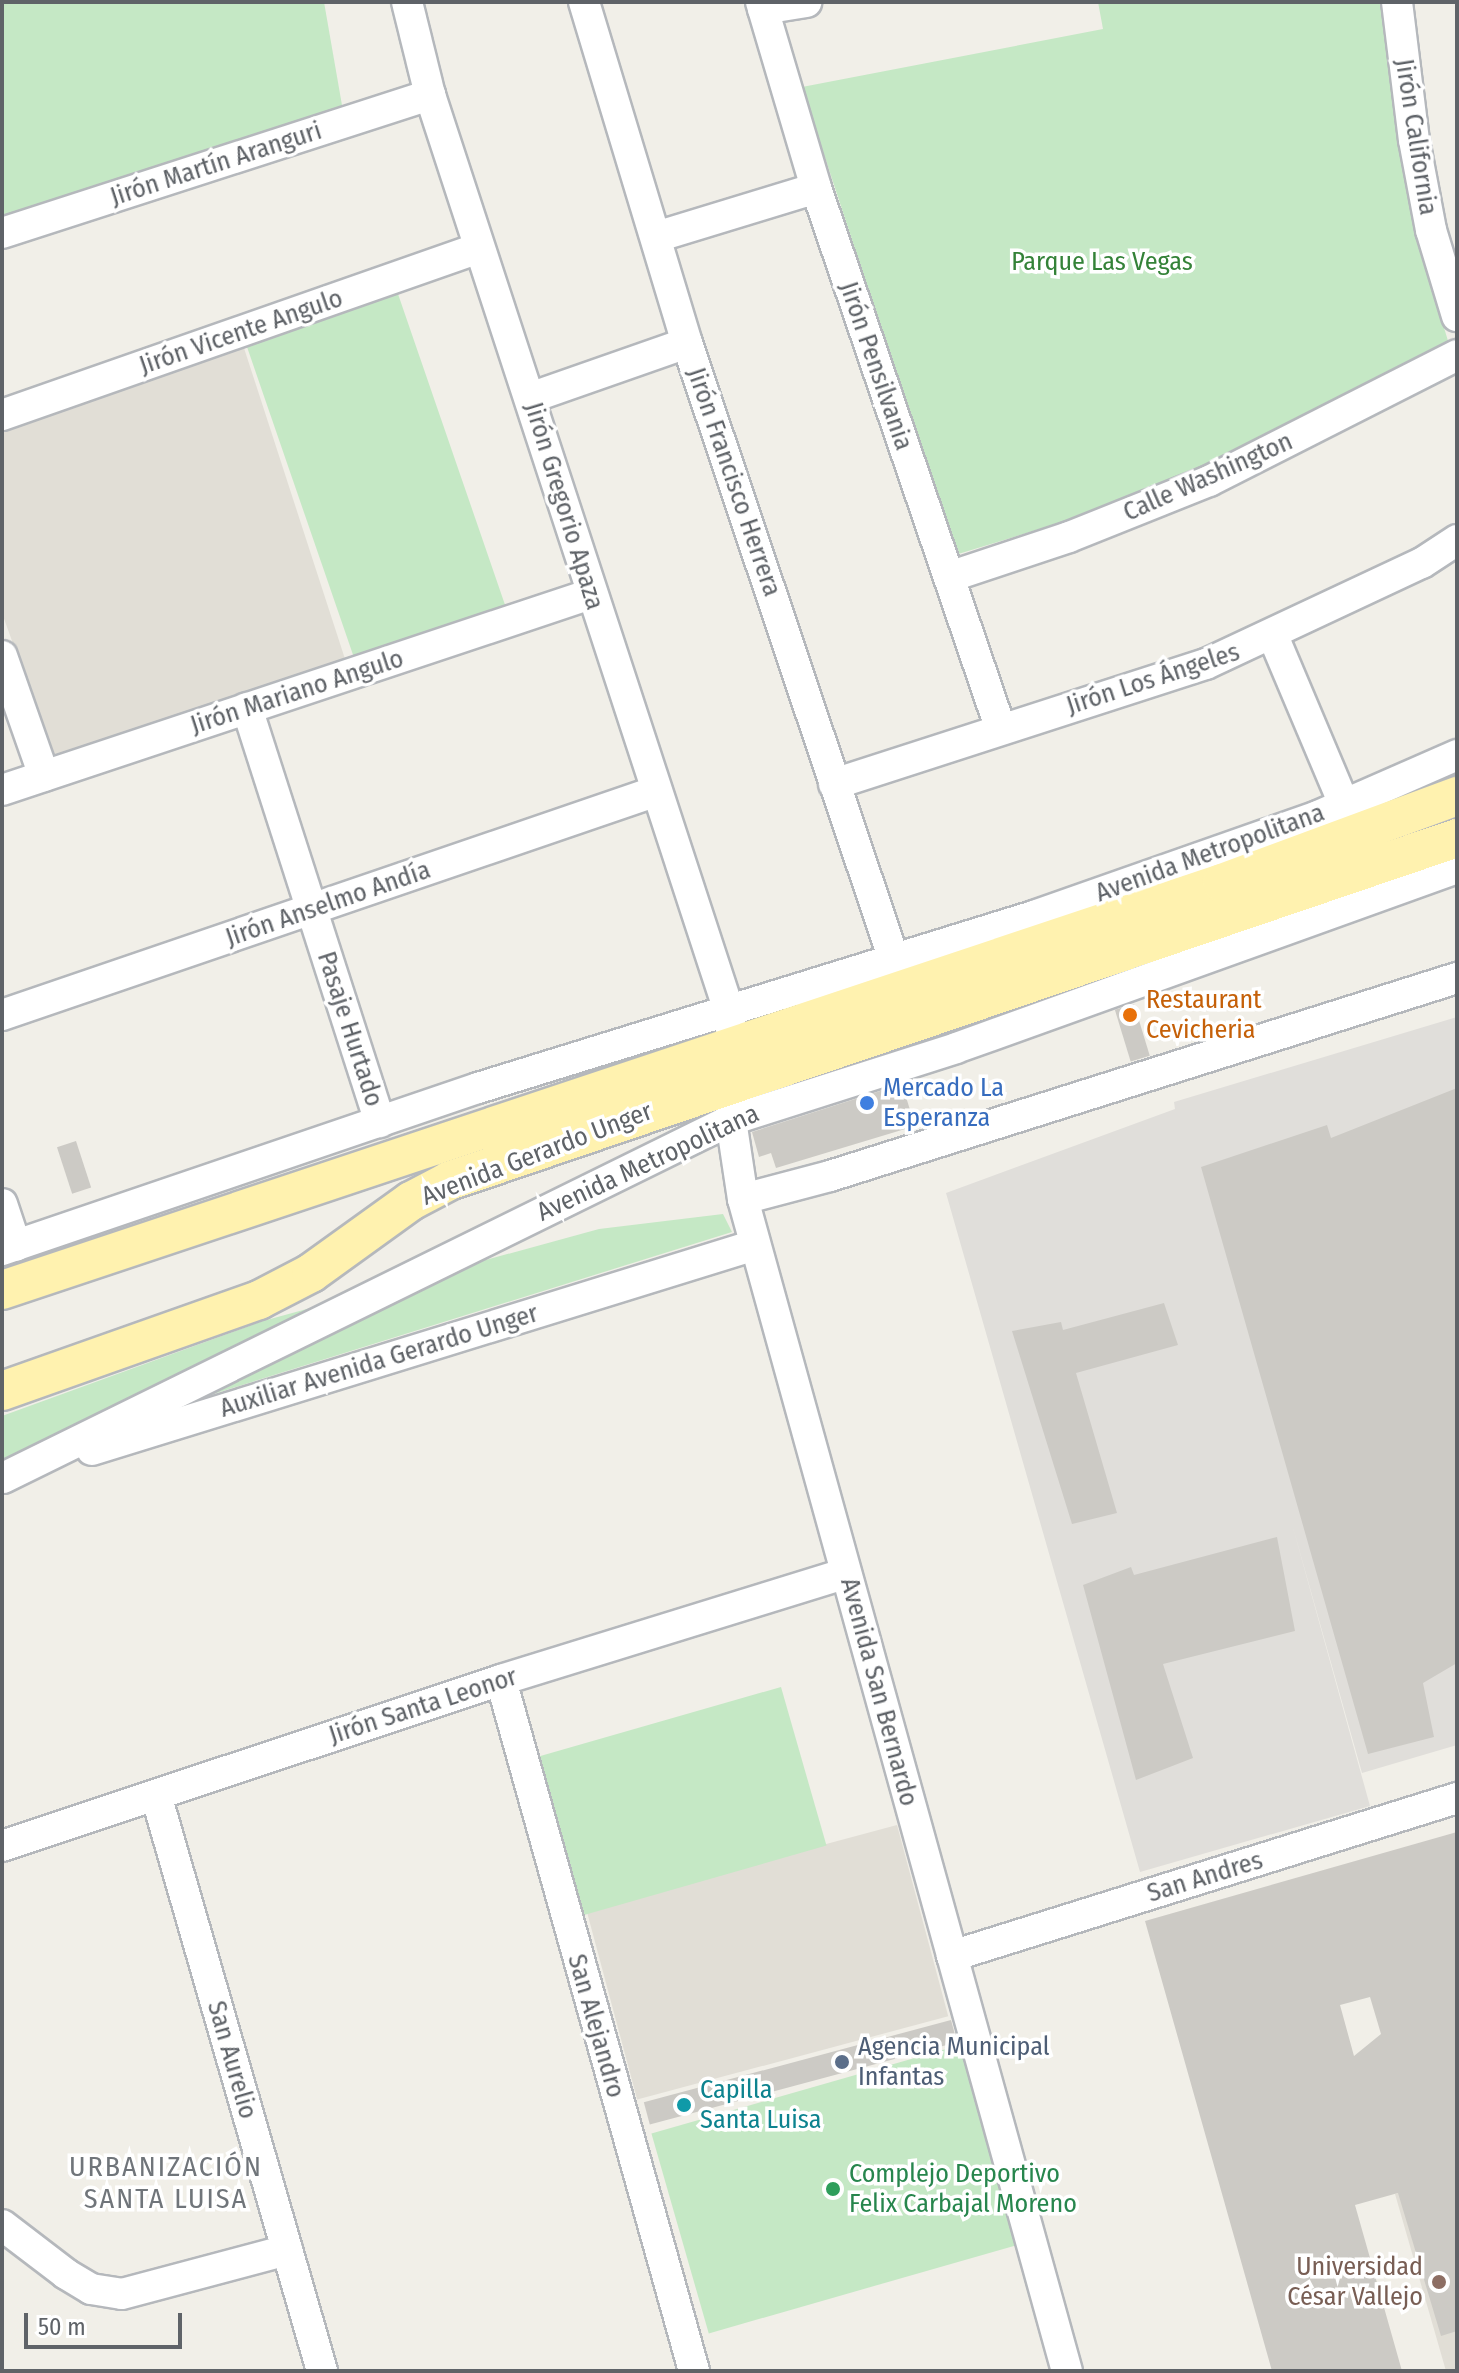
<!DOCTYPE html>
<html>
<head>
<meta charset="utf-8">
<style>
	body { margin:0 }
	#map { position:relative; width:1459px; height:2373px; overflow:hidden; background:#f1efe8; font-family:"Fira Sans Condensed",sans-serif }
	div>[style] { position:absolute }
	.industrial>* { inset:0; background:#e0deda }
	.education>* { inset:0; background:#e1ded6; transform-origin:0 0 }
	.green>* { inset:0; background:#c5e8c5; transform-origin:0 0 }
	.building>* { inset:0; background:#cccac5; transform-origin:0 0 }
	.roads { filter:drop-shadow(2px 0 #b5b8bc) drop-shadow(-2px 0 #b5b8bc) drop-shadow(0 2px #b5b8bc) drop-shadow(0 -2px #b5b8bc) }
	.minor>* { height:30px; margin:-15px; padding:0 15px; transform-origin:15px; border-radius:15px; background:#fff }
	.major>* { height:38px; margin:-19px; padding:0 19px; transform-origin:19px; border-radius:19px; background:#fff2af }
	.dots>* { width:22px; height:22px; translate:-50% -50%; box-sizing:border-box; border:4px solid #fff; border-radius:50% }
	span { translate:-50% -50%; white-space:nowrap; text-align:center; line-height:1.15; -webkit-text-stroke:7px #fff; paint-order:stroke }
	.street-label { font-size:26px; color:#5f6368 }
	.park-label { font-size:26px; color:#348238 }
	.food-label { font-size:26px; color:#c56008 }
	.left { translate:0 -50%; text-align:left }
	.shop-label { font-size:26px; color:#366cbe }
	.service-label { font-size:26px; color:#4e5e75 }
	.culture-label { font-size:26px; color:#0d838f }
	.leisure-label { font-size:26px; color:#27864d }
	.education-label { font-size:26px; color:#785e54 }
	.right { translate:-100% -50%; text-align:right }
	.neighbourhood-label { font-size:28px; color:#70757a; letter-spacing:2px }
	.frame { position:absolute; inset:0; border:4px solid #5f6368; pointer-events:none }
	.scale { position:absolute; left:24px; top:2313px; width:158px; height:36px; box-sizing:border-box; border:4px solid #5f6368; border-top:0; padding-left:10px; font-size:24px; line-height:28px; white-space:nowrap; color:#5f6368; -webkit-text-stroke:6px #fff; paint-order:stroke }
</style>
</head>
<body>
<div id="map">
	<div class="industrial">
		<i style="clip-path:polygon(1457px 1017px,1457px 1745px,1362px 1773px,1292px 1524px,1370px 1806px,1140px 1872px,946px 1193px,1175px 1109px,1174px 1102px)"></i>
	</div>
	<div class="education">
		<i style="clip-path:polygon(243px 345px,346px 662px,54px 758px,2px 613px,2px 430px)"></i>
		<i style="left:897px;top:1825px;width:198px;height:322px;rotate:75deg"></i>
		<i style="clip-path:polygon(1457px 2174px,1457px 2371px,1446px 2371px,1395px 2194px)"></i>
	</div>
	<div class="green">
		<i style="clip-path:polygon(2px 2px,324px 2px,343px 111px,2px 222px)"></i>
		<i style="clip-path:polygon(1098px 2px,1383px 2px,1415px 233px,1449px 344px,1209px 467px,1069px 520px,955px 555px,802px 87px,1103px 29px)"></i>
		<i style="left:398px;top:294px;width:336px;height:160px;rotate:71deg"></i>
		<i style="clip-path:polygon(723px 1214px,732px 1232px,2px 1460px,2px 1416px,263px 1321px,599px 1229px)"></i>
		<i style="left:781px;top:1687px;width:165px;height:253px;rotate:74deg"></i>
		<i style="left:960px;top:2045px;width:208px;height:321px;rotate:74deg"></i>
	</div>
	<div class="building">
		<i style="left:1134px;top:1004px;width:54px;height:20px;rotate:73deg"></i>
		<i style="clip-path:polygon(902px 1084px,915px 1126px,776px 1168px,771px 1153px,759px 1157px,752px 1132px)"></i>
		<i style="clip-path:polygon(1457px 1088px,1457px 1663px,1423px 1683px,1434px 1737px,1368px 1754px,1201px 1167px,1327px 1125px,1331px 1138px)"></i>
		<i style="left:76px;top:1141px;width:49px;height:20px;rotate:72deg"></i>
		<i style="clip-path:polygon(1164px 1303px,1178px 1345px,1076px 1373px,1117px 1513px,1072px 1524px,1012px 1331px,1061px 1322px,1063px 1330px)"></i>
		<i style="clip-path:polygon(1277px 1537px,1295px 1631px,1163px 1664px,1193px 1758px,1136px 1780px,1083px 1585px,1131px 1567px,1134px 1575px)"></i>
		<i style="clip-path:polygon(evenodd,1457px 1832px,1457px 2331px,1441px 2336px,1398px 2193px,1355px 2205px,1402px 2371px,1272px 2371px,1145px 1921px,1457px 1832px,1370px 1997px,1381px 2034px,1354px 2056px,1340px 2005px,1370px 1997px)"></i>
		<i style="left:951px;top:2020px;width:23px;height:318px;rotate:75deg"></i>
	</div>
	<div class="roads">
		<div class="minor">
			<i style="left:407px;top:2px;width:96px;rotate:76.1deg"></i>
			<i style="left:430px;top:95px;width:960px;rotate:71.92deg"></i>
			<i style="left:728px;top:1008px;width:37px;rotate:82deg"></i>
			<i style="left:733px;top:1045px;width:75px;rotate:91.5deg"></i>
			<i style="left:731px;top:1120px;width:80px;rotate:81.4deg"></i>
			<i style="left:743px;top:1199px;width:1216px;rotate:74.55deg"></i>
			<i style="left:584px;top:2px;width:356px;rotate:73.2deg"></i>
			<i style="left:687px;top:343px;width:651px;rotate:71.45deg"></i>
			<i style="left:761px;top:2px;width:194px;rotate:73.5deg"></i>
			<i style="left:816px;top:188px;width:570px;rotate:71.15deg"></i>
			<i style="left:1397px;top:2px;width:139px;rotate:83deg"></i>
			<i style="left:1414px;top:140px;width:92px;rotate:79.3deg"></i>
			<i style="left:1431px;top:230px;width:90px;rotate:73.2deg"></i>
			<i style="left:763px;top:9px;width:44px;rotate:-9.2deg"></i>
			<i style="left:2px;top:233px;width:450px;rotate:-17.9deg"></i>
			<i style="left:656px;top:237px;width:167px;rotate:-17deg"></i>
			<i style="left:530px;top:398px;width:166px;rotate:-19.3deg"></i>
			<i style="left:2px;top:415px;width:505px;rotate:-19.3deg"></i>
			<i style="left:949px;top:577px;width:126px;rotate:-18.4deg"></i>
			<i style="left:1069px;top:537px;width:151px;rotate:-21.8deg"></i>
			<i style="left:1209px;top:481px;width:278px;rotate:-26.9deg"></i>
			<i style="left:1273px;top:636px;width:182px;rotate:67.1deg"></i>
			<i style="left:2px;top:656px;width:127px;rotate:70.7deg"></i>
			<i style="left:247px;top:708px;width:435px;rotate:72.2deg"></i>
			<i style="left:834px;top:784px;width:391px;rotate:-17.9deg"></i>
			<i style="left:1206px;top:664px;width:238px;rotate:-25.1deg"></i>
			<i style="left:1422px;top:563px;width:42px;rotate:-33.3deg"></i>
			<i style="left:2px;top:790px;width:621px;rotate:-18.41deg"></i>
			<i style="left:2px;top:1015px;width:689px;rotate:-18.88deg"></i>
			<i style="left:743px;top:1199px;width:90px;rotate:-14.8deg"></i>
			<i style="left:830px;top:1176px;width:658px;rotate:-17.53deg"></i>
			<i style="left:2px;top:1204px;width:44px;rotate:71.6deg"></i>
			<i style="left:2px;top:1250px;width:503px;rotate:-18.8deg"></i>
			<i style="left:478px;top:1088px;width:582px;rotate:-17.19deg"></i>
			<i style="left:1034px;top:916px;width:301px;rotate:-19.4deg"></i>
			<i style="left:1318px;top:816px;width:152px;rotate:-23.7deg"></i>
			<i style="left:92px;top:1450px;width:694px;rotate:-17.18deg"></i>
			<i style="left:3px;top:1478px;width:811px;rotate:-26.19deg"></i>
			<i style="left:731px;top:1120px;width:236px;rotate:-17.7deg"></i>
			<i style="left:956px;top:1048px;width:532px;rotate:-19.76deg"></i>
			<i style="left:501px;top:1680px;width:717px;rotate:74.39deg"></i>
			<i style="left:156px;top:1795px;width:599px;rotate:73.92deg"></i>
			<i style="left:2px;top:1846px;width:526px;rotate:-18.4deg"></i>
			<i style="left:501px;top:1680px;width:361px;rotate:-17.2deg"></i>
			<i style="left:952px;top:1956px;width:529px;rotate:-17.37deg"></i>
			<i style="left:2px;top:2225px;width:81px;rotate:37.4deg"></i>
			<i style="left:66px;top:2274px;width:29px;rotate:31deg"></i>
			<i style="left:91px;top:2289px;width:31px;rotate:9deg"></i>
			<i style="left:122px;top:2294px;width:171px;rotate:-14.9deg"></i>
		</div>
		<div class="major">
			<i style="left:2px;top:1290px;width:1286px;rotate:-18.45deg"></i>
			<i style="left:1222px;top:883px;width:251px;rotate:-20.3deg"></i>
			<i style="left:2px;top:1391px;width:273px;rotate:-19.5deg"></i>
			<i style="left:259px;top:1300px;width:59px;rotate:-27.4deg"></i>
			<i style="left:311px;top:1273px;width:123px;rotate:-35.8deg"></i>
			<i style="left:411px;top:1201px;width:43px;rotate:-27.8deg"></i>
			<i style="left:449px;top:1181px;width:1065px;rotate:-18.79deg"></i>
		</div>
	</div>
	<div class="dots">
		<i style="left:1130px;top:1015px;background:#e8710a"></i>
		<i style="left:867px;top:1103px;background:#3f7fe0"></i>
		<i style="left:842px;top:2062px;background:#5c6f8a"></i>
		<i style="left:684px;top:2105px;background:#0f9aa8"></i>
		<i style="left:833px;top:2189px;background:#2e9e5b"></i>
		<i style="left:1439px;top:2282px;background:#8d6e63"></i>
	</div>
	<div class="street-label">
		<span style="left:1416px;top:137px;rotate:81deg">Jirón California</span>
		<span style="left:216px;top:164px;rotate:-18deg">Jirón Martín Aranguri</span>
		<span style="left:241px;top:332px;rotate:-19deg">Jirón Vicente Angulo</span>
		<span style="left:876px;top:366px;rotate:71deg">Jirón Pensilvania</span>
		<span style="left:1208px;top:477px;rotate:-24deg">Calle Washington</span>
		<span style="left:734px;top:482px;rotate:71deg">Jirón Francisco Herrera</span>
		<span style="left:564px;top:506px;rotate:73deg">Jirón Gregorio Apaza</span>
		<span style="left:1153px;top:679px;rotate:-18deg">Jirón Los Ángeles</span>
		<span style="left:297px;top:692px;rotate:-18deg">Jirón Mariano Angulo</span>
		<span style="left:1210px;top:853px;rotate:-20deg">Avenida Metropolitana</span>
		<span style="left:328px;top:904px;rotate:-19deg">Jirón Anselmo Andía</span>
		<span style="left:350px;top:1029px;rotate:72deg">Pasaje Hurtado</span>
		<span style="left:537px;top:1154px;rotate:-21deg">Avenida Gerardo Unger</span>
		<span style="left:648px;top:1163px;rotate:-25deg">Avenida Metropolitana</span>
		<span style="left:379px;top:1361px;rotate:-17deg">Auxiliar Avenida Gerardo Unger</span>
		<span style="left:879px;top:1692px;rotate:75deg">Avenida San Bernardo</span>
		<span style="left:423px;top:1706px;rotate:-18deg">Jirón Santa Leonor</span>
		<span style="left:1205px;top:1877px;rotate:-17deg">San Andres</span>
		<span style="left:596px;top:2026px;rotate:74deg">San Alejandro</span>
		<span style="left:232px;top:2060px;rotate:74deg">San Aurelio</span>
	</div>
	<div class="park-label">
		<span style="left:1102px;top:262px">Parque Las Vegas</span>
	</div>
	<div class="food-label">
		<span class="left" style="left:1146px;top:1015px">Restaurant<br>Cevicheria</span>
	</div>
	<div class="shop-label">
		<span class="left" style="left:883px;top:1103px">Mercado La<br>Esperanza</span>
	</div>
	<div class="service-label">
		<span class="left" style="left:858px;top:2062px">Agencia Municipal<br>Infantas</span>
	</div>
	<div class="culture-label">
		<span class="left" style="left:700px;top:2105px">Capilla<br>Santa Luisa</span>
	</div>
	<div class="leisure-label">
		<span class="left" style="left:849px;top:2189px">Complejo Deportivo<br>Felix Carbajal Moreno</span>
	</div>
	<div class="education-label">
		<span class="right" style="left:1423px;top:2282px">Universidad<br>César Vallejo</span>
	</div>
	<div class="neighbourhood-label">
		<span style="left:166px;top:2183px">URBANIZACIÓN<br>SANTA LUISA</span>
	</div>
	<div class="frame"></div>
	<div class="scale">50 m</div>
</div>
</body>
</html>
